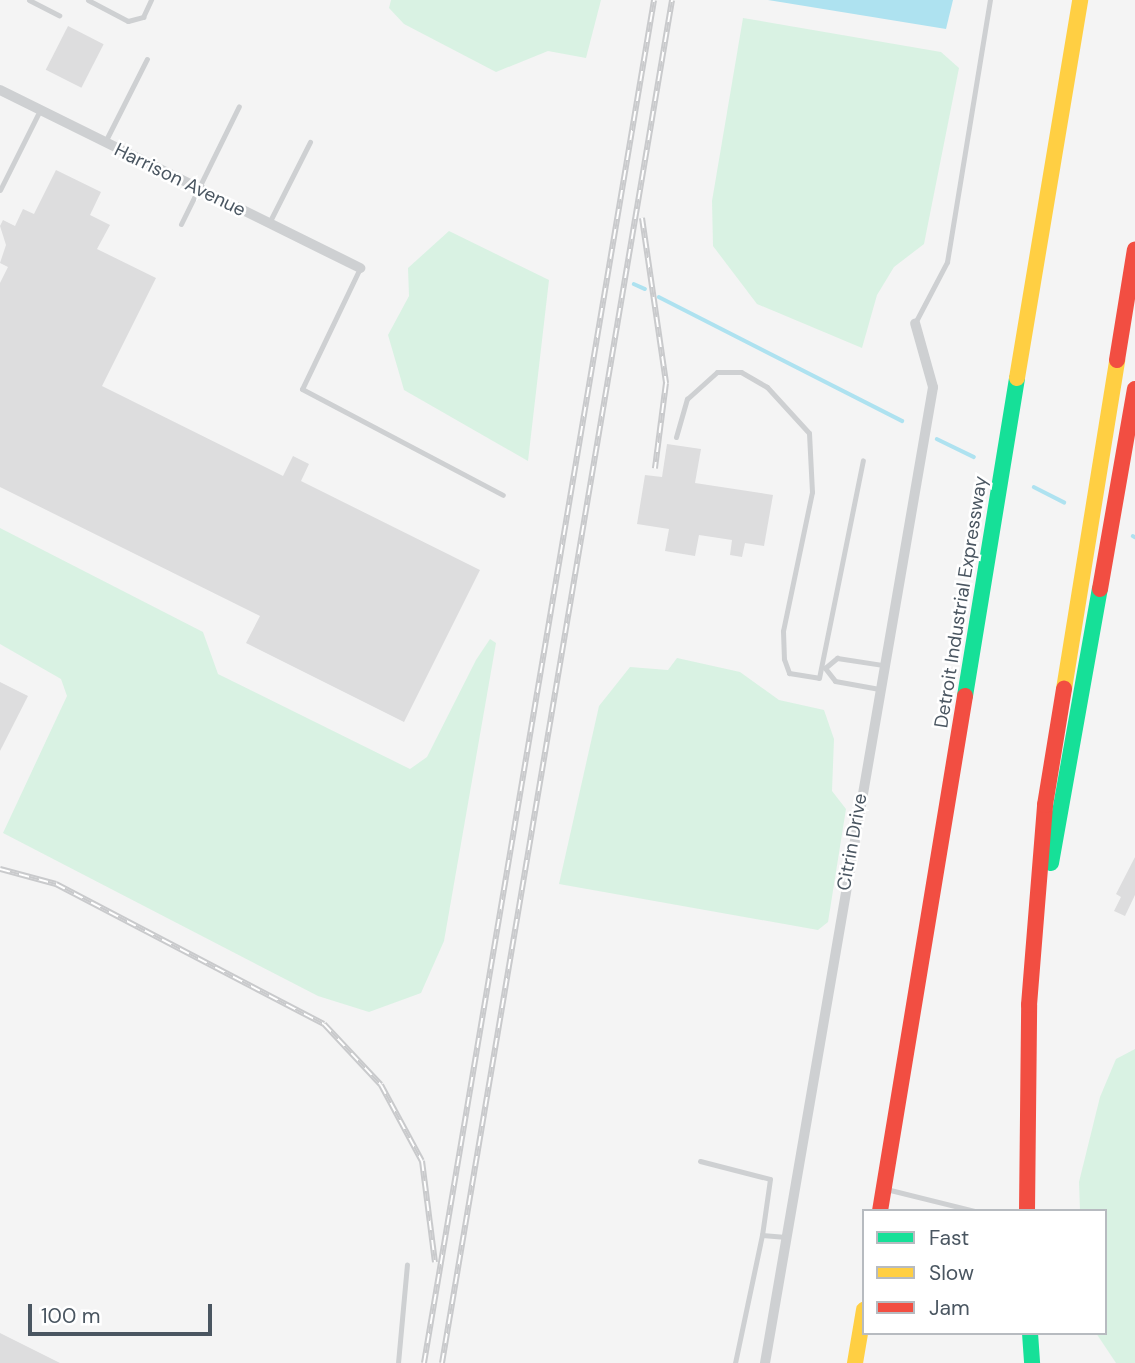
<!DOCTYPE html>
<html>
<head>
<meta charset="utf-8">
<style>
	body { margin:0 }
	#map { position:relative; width:1135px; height:1363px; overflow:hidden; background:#f4f4f4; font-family:"DM Sans",sans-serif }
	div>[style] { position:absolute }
	.green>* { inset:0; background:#d9f2e3 }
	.water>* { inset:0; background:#aee2f0 }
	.stream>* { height:3.5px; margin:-1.75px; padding:0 1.75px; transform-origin:1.75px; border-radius:1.75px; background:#aee2f0 }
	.building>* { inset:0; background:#ddddde; transform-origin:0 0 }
	.lane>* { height:5px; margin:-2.5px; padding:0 2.5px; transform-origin:2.5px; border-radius:2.5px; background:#ced0d2 }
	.street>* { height:10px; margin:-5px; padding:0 5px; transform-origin:5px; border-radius:5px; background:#ced0d2 }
	.fast>* { height:16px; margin:-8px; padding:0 8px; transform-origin:8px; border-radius:8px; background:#16e098 }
	.slow>* { height:16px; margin:-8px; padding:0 8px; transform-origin:8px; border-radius:8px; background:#ffcf43 }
	.jam>* { height:16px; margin:-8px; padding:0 8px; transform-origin:8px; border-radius:8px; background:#f24e42 }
	.rail>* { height:6px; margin-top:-3px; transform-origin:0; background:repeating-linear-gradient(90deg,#fff 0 10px,#c9cacc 0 20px); box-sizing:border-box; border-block:2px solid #c9cacc }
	span { translate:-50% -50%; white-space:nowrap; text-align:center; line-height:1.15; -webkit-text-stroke:5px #fff; paint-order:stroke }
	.street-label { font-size:19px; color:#4a5661 }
	.legend { position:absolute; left:862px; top:1209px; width:245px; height:126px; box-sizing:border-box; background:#fff; border:2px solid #b7bbc0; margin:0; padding:9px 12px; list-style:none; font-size:21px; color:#4a5661 }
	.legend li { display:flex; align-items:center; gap:14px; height:35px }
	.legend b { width:35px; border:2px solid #b7bbc0 }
	.scale { position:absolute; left:28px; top:1304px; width:184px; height:32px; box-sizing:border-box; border:4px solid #4a5661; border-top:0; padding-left:9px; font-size:21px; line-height:24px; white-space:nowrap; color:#4a5661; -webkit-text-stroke:5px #fff; paint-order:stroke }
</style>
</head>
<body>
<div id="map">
	<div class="green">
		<i style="clip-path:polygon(391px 0,601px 0,586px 58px,548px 51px,496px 72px,404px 24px,389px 8px)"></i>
		<i style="clip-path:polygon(743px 18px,941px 52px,959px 68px,924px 244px,894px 267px,877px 295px,862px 348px,757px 304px,713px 246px,712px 201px)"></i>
		<i style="clip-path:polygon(449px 231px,549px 280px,528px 461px,404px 390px,388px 335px,409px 296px,408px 268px)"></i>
		<i style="clip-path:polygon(0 528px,203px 632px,218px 674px,410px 769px,427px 757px,476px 660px,490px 639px,496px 643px,444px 941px,421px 993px,369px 1012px,318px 996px,3px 833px,67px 696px,61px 679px,0 644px)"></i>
		<i style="clip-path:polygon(677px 658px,740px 672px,779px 700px,824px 710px,834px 739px,832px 791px,846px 809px,828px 922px,818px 930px,559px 884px,599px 706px,630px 667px,668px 670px)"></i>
		<i style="clip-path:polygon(1135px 1049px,1135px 1363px,1116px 1363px,1096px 1333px,1105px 1333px,1105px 1211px,1080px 1211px,1079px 1182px,1100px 1097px,1116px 1059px)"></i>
	</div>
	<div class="water">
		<i style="clip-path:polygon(768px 0,953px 0,946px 29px)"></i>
	</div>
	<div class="stream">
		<i style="left:634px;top:284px;width:12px;rotate:24deg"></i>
		<i style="left:659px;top:297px;width:273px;rotate:27deg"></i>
		<i style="left:937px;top:439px;width:41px;rotate:25.9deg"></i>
		<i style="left:1034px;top:487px;width:34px;rotate:27deg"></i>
		<i style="left:1133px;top:536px;width:2px;rotate:27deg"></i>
	</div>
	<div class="building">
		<i style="left:68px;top:26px;width:40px;height:49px;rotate:27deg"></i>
		<i style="clip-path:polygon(56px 170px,101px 192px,90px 215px,110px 225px,97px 249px,156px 278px,102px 386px,283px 476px,293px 456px,309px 464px,301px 481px,480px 570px,404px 722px,246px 643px,260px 616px,0 487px,0 283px,8px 267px,0 263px,6px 245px,0 226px,3px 220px,15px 226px,23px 209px,34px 214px)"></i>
		<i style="clip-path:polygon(667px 444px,701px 449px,695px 483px,773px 495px,764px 546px,745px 543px,742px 557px,730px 555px,732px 540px,699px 535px,695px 556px,665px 551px,669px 529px,637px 524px,645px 475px,662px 477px)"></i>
		<i style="clip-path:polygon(0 682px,28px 696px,0 751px)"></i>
		<i style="clip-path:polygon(1135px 857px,1135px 895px,1125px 916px,1114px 911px,1121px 897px,1116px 894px)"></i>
		<i style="clip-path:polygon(0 1333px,60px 1363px,0 1363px)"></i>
	</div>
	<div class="lane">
		<i style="left:29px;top:0;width:34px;rotate:27deg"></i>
		<i style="left:88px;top:0;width:45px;rotate:27.7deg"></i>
		<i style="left:128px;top:21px;width:16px;rotate:-15deg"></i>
		<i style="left:143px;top:17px;width:19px;rotate:-65deg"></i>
		<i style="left:105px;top:142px;width:93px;rotate:-63.2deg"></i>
		<i style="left:0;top:190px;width:89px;rotate:-63.4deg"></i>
		<i style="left:269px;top:223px;width:91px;rotate:-63.2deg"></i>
		<i style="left:181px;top:224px;width:131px;rotate:-63.8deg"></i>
		<i style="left:360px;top:268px;width:134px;rotate:115.6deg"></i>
		<i style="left:302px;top:389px;width:227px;rotate:27.8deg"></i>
		<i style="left:915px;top:323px;width:69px;rotate:-62.3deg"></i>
		<i style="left:947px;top:262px;width:266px;rotate:-80.7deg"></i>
		<i style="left:676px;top:437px;width:40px;rotate:-74deg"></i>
		<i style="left:687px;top:399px;width:40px;rotate:-42deg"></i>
		<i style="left:717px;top:372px;width:24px"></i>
		<i style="left:741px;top:372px;width:30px;rotate:30deg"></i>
		<i style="left:767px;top:387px;width:62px;rotate:47.6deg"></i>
		<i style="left:809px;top:433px;width:59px;rotate:87.1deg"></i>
		<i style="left:812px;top:492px;width:142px;rotate:101.8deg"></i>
		<i style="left:783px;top:631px;width:28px;rotate:88deg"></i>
		<i style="left:784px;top:659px;width:15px;rotate:70deg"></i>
		<i style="left:789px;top:673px;width:30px;rotate:9deg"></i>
		<i style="left:819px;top:678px;width:222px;rotate:-78.6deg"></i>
		<i style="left:825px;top:668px;width:16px;rotate:-40deg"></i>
		<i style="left:837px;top:658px;width:47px;rotate:8.7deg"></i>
		<i style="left:825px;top:668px;width:16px;rotate:52deg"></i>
		<i style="left:835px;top:681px;width:45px;rotate:10.3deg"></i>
		<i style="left:700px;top:1161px;width:72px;rotate:14.4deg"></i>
		<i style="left:770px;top:1179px;width:57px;rotate:98.1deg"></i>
		<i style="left:886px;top:1189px;width:92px;rotate:13.9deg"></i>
		<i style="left:398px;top:1363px;width:99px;rotate:-84.8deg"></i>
		<i style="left:735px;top:1363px;width:131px;rotate:-78.1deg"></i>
		<i style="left:762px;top:1235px;width:24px;rotate:5deg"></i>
	</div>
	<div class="street">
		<i style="left:0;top:90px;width:402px;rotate:26.3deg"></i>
		<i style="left:765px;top:1363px;width:990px;rotate:-80.23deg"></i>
		<i style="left:933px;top:387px;width:66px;rotate:-105.7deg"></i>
	</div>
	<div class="fast">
		<i style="left:965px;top:696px;width:322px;rotate:-80.7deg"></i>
		<i style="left:1051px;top:863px;width:278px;rotate:-79.9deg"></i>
		<i style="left:1030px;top:1333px;width:30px;rotate:86deg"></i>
	</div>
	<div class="slow">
		<i style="left:1017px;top:378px;width:383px;rotate:-80.5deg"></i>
		<i style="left:1064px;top:689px;width:333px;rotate:-80.8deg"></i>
		<i style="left:855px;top:1363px;width:54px;rotate:-80.4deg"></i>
	</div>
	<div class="jam">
		<i style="left:1117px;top:360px;width:112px;rotate:-80.8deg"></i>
		<i style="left:1100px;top:589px;width:203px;rotate:-80.1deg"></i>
		<i style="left:880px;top:1211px;width:522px;rotate:-80.63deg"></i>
		<i style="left:1027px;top:1211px;width:206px;rotate:-89.4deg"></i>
		<i style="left:1029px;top:1005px;width:201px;rotate:-85.4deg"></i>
		<i style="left:1045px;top:805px;width:118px;rotate:-80.7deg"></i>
	</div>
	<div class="rail">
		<i style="left:642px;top:218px;width:167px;rotate:81.7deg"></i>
		<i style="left:666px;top:383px;width:86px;rotate:97.4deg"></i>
		<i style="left:0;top:869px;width:58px;rotate:15deg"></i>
		<i style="left:56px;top:884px;width:302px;rotate:27.6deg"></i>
		<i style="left:324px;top:1024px;width:83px;rotate:46.9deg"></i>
		<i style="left:381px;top:1085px;width:86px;rotate:61.7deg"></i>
		<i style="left:422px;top:1161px;width:102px;rotate:82.7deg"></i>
		<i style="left:424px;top:1363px;width:1382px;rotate:-80.42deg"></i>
		<i style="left:442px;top:1363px;width:1382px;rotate:-80.42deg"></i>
	</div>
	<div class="street-label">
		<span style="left:180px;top:180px;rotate:26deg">Harrison Avenue</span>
		<span style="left:961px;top:602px;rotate:-81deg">Detroit Industrial Expressway</span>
		<span style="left:852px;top:842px;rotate:-80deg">Citrin Drive</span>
	</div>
	<ul class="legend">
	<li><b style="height:9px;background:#16e098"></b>Fast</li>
	<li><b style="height:9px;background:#ffcf43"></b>Slow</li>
	<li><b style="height:9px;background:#f24e42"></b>Jam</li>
	</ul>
	<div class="scale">100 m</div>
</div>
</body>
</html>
